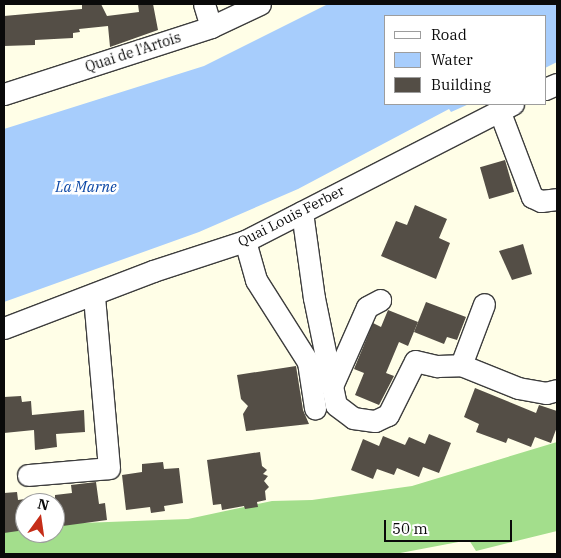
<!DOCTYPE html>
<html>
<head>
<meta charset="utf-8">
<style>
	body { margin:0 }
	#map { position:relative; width:561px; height:558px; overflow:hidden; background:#fffee7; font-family:"IBM Plex Serif",serif }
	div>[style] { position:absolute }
	.forest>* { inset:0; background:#a3de8c }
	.water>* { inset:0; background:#a7cdfc }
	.building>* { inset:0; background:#544e46; transform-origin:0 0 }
	.roads { filter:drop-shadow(1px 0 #3d3d3d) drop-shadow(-1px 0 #3d3d3d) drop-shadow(0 1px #3d3d3d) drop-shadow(0 -1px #3d3d3d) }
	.minor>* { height:21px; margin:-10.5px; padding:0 10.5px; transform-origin:10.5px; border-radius:10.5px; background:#fff }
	span { translate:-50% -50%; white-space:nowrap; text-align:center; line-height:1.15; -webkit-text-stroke:5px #fff; paint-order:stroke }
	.street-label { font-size:14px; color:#0a0a0a }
	.water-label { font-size:15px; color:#0b47a5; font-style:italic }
	.frame { position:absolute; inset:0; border:5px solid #0a0a0a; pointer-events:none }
	.legend { position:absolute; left:384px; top:15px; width:162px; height:90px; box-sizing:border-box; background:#fff; border:1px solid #9d9d9d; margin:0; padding:6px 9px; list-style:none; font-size:15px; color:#0a0a0a }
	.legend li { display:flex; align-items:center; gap:10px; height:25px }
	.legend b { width:25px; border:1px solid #9d9d9d }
	.north { position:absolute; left:15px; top:493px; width:50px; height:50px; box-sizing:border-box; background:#fff; border:1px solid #9d9d9d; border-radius:50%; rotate:14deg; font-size:14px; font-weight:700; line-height:20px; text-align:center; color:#0a0a0a }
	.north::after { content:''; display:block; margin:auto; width:18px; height:22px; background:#c52d18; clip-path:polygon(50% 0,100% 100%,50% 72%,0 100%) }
	.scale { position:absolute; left:384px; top:520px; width:128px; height:22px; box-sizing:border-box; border:2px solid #0a0a0a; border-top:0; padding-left:6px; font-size:15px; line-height:18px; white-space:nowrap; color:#0a0a0a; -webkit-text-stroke:4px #fff; paint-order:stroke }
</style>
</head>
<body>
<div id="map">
	<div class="forest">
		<i style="clip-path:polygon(557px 442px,557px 531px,476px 551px,469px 540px,395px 554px,4px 554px,4px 526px,25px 525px,25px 533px,55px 533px,55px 524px,188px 519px,272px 501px,312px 500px,412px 486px)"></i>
	</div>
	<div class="water">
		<i style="clip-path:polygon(328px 4px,557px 4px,557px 62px,545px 68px,545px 16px,385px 16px,385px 104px,469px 104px,451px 112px,449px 109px,298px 189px,199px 232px,4px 302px,4px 129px,204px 66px)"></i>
	</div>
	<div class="building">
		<i style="clip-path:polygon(82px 4px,101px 4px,107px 16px,139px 12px,138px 4px,153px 4px,158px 30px,110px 47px,108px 26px,79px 29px,80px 32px,73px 33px,73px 38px,35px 40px,35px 45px,4px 46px,4px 16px,82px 9px)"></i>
		<i style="left:505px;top:160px;width:33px;height:26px;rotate:74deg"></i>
		<i style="clip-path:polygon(415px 205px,447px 219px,439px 238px,450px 243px,436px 279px,381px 256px,396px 221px,407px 225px)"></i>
		<i style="clip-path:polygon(523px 244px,532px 274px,512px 280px,499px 251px)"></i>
		<i style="clip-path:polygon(426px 302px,466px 317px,457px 340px,447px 337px,444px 344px,414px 332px)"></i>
		<i style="clip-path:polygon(388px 310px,418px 322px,408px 346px,399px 342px,386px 373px,394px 376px,379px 405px,355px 395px,364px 373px,354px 369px,373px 323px,381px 327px)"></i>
		<i style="clip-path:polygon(296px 366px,303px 410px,309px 424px,246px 431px,243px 414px,248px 406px,241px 399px,237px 375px)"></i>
		<i style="clip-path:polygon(475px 388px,536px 413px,539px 405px,557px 411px,557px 427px,551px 443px,535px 437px,531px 447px,508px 438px,506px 443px,476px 432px,479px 424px,464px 417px)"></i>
		<i style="clip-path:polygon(21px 396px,22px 402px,31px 401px,32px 415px,84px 410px,85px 432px,56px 434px,57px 447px,35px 450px,34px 430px,4px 433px,4px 397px)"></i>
		<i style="clip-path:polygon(429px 434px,451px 443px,439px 473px,423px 467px,419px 477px,397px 468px,394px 475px,377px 469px,373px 479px,351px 470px,363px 439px,379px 446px,383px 436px,405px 445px,409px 437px,425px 444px)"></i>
		<i style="clip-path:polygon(260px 452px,262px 466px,267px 470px,263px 474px,268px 476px,264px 481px,269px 487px,265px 491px,266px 500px,257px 502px,258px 507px,245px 509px,244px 506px,222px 510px,221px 504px,213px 505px,207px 460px)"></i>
		<i style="clip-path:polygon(163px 462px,164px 469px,179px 468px,183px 503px,164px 506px,165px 511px,151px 513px,150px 507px,126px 510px,122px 475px,142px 472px,142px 464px)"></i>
		<i style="clip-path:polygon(96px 482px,99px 504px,105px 503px,107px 520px,55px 527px,55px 495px,72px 493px,71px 485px)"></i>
		<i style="clip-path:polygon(17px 492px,18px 500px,25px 499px,25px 530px,4px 533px,4px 493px)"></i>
	</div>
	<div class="roads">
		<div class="minor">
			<i style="left:204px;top:4px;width:24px;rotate:73deg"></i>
			<i style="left:545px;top:89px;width:13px;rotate:-23deg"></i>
			<i style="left:4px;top:94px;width:218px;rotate:-17.9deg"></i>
			<i style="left:211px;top:27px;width:54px;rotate:-25.1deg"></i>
			<i style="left:499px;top:110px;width:93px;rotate:69.2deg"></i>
			<i style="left:532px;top:197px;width:10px;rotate:24deg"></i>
			<i style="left:541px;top:201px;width:16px;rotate:-7deg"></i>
			<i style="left:302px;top:212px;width:87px;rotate:82.1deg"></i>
			<i style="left:314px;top:298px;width:109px;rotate:78.4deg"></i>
			<i style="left:336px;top:405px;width:21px;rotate:37deg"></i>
			<i style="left:353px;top:418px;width:22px;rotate:8deg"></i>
			<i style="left:375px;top:421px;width:14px;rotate:-25deg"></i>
			<i style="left:388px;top:415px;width:60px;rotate:-63.4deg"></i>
			<i style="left:415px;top:361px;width:23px;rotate:13deg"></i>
			<i style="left:437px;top:366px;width:24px;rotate:-2deg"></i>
			<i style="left:461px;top:365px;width:61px;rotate:22deg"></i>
			<i style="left:518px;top:388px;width:28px;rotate:10deg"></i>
			<i style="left:546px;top:393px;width:11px;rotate:-15deg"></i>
			<i style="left:245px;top:241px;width:41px;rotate:74.2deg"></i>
			<i style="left:256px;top:280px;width:97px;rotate:57.6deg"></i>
			<i style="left:308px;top:362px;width:47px;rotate:81.3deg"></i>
			<i style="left:4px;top:328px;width:160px;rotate:-20.9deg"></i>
			<i style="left:153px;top:271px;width:97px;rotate:-18.1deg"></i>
			<i style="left:245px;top:241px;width:301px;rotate:-27.1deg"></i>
			<i style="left:461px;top:365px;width:65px;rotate:-69.3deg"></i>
			<i style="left:332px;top:386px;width:86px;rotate:-66.1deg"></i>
			<i style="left:367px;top:307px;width:15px;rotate:-28deg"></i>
			<i style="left:28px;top:475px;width:81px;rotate:-4.9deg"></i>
			<i style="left:109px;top:468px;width:174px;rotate:-95deg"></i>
		</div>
	</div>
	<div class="street-label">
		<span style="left:133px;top:52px;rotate:-18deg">Quai de l'Artois</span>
		<span style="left:291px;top:216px;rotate:-27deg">Quai Louis Ferber</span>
	</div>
	<div class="water-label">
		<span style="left:86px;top:187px">La Marne</span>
	</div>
	<div class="frame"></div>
	<ul class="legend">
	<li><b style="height:6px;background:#fff"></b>Road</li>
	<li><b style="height:14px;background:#a7cdfc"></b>Water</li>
	<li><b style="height:14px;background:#544e46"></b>Building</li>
	</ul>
	<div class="north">N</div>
	<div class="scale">50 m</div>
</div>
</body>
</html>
